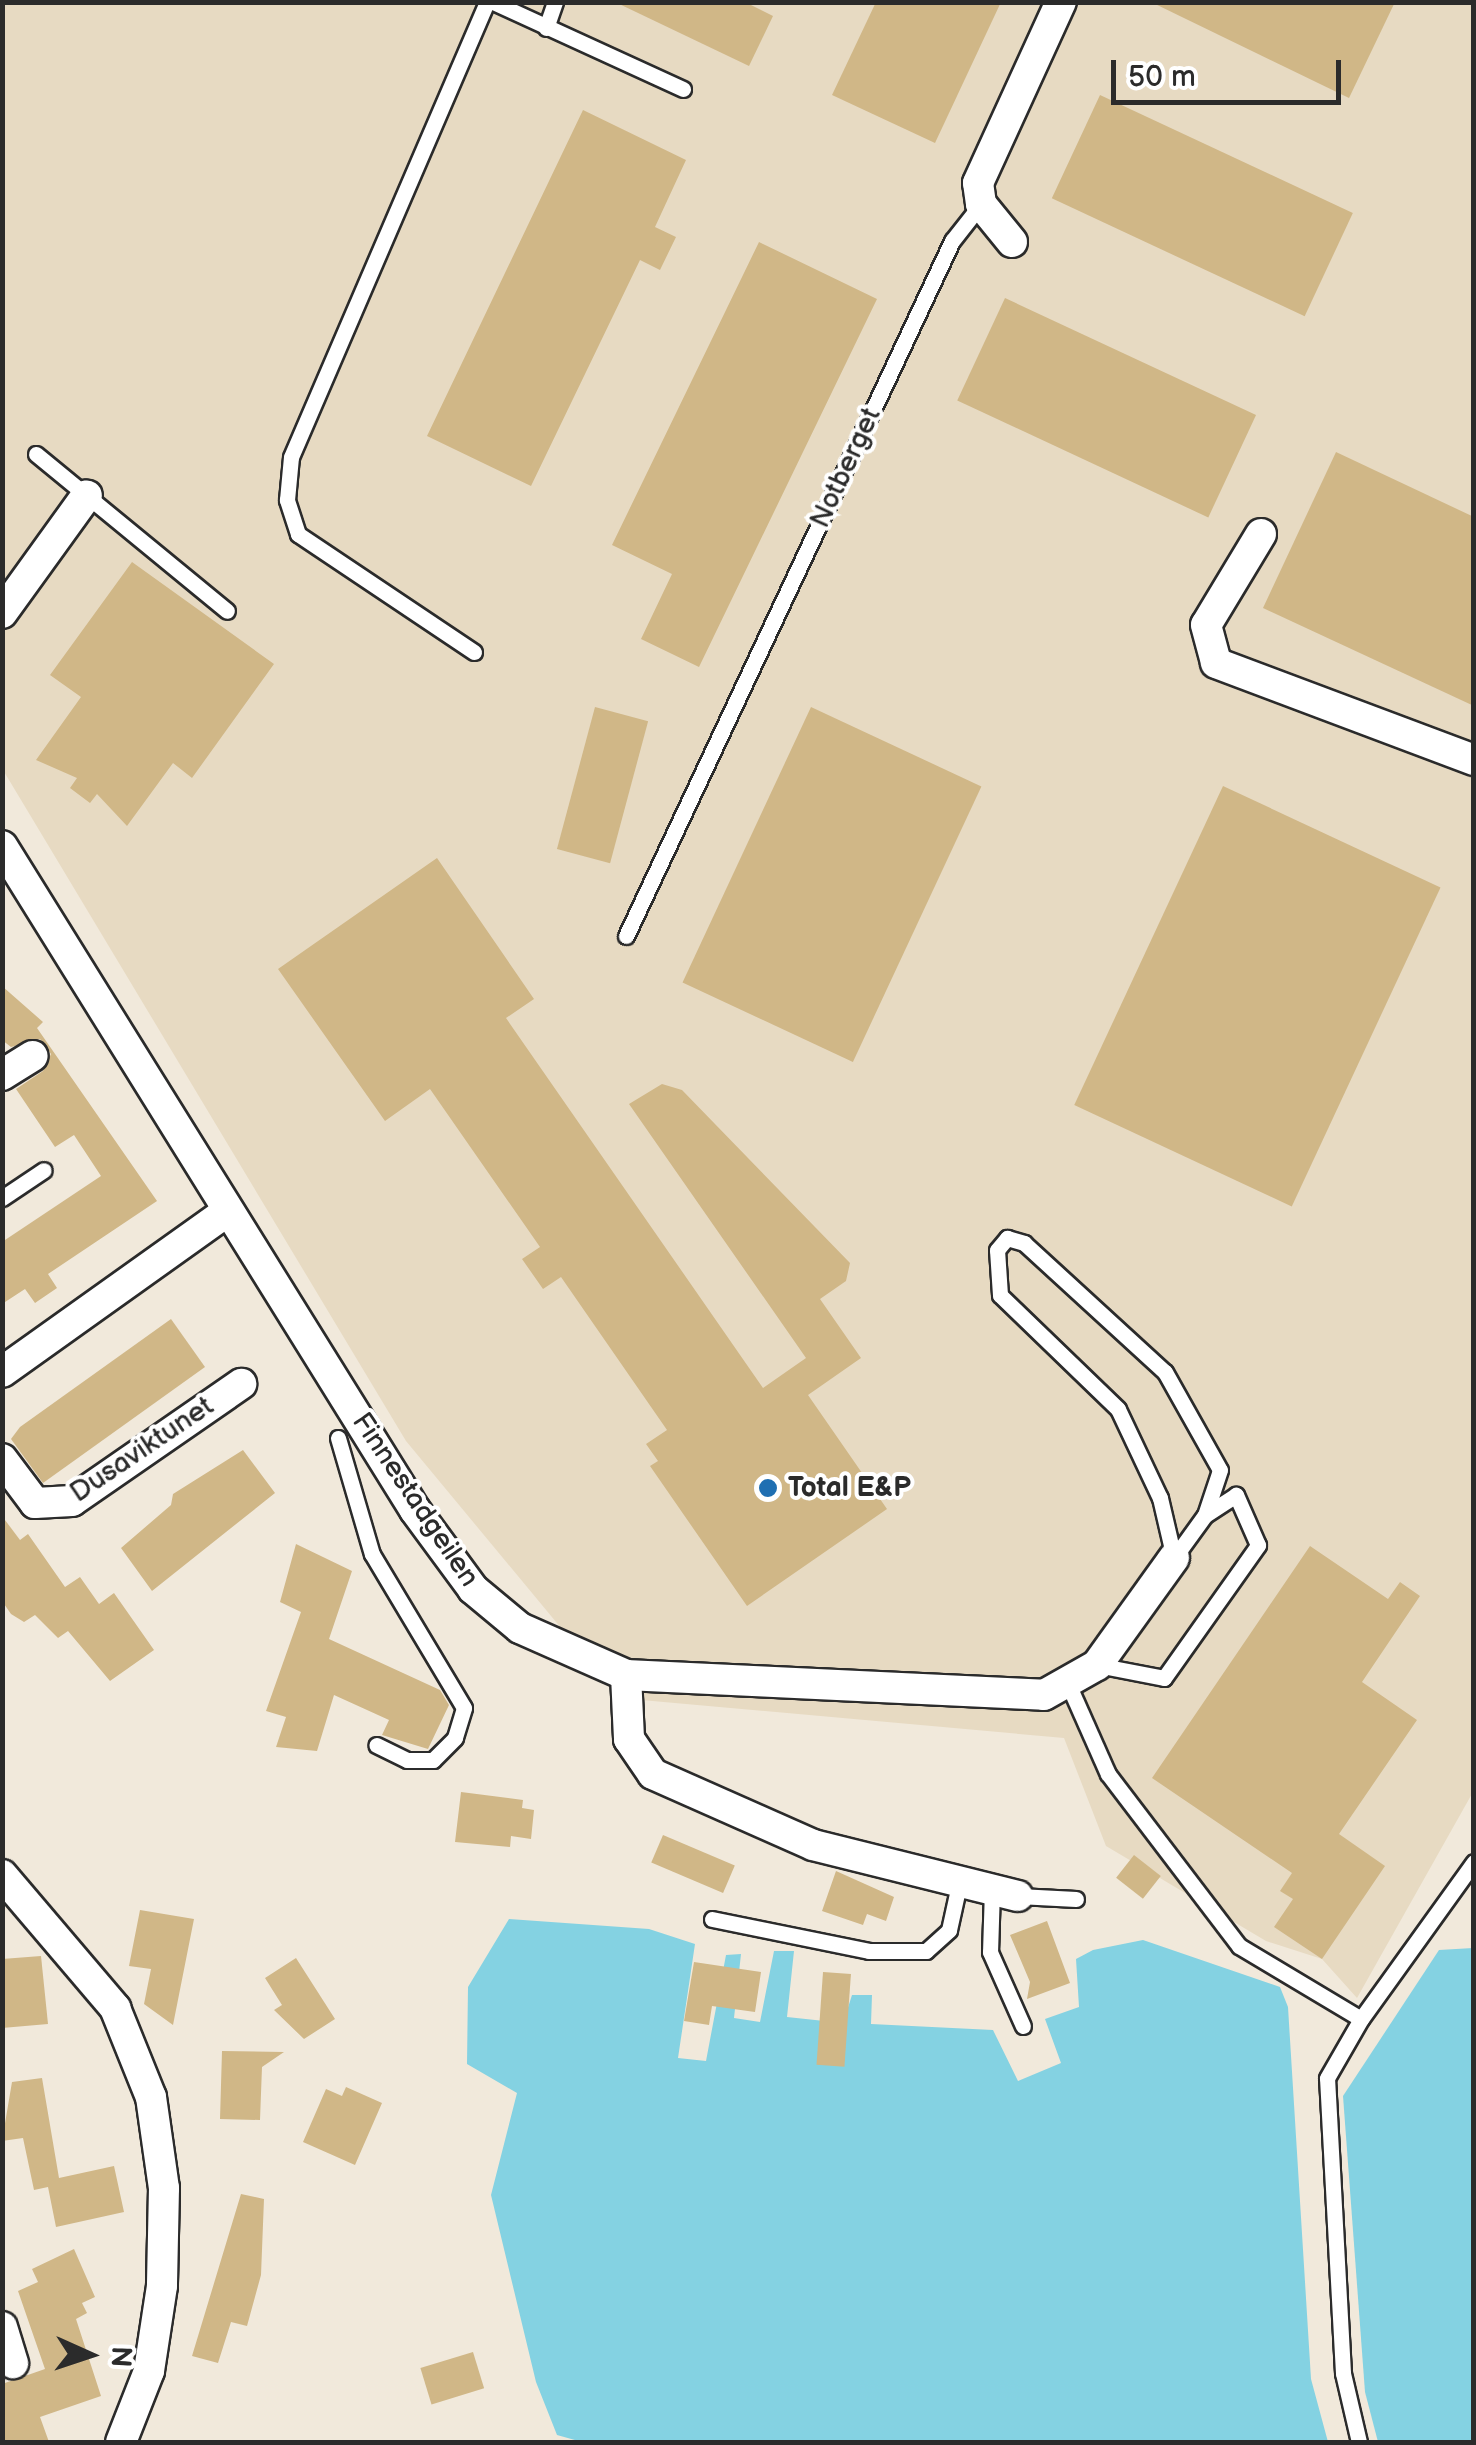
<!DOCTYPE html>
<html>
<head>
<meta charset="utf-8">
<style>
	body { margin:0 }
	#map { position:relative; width:1476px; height:2445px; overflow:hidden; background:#f1e9db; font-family:"Balsamiq Sans",sans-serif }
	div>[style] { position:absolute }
	.built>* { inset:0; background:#e7dac2 }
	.water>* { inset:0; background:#84d2e2 }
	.building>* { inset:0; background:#d0b787; transform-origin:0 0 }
	.roads { filter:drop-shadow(2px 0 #2b2b2b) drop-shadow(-2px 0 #2b2b2b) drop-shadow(0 2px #2b2b2b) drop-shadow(0 -2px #2b2b2b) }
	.service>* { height:15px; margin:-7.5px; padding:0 7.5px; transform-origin:7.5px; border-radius:7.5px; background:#fff }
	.minor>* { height:30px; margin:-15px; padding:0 15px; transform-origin:15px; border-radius:15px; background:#fff }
	.dots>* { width:28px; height:28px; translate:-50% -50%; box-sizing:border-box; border:5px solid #fff; border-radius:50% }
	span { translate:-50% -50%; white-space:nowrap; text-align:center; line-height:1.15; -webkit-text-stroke:8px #fff; paint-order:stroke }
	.street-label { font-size:28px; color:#2b2b2b }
	.poi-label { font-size:28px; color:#2b2b2b; font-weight:700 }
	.left { translate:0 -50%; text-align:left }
	.frame { position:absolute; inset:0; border:5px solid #2b2b2b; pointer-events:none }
	.north { position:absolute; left:40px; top:2305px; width:100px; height:100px; -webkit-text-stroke:8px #fff; paint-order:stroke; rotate:93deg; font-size:28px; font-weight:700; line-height:40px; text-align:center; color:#2b2b2b }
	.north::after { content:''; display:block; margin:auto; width:35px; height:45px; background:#2b2b2b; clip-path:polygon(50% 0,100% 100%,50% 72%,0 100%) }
	.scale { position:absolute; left:1111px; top:60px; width:230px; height:45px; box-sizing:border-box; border:5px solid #2b2b2b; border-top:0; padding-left:12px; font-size:30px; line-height:35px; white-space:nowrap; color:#2b2b2b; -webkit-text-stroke:8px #fff; paint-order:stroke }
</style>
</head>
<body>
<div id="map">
	<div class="built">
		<i style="clip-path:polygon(2px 3px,1473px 3px,1473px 1792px,1357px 1998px,1322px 1959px,1266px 1941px,1106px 1846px,1064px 1738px,619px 1698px,406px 1441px,3px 770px)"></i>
	</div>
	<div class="water">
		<i style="clip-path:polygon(509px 1919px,649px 1929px,695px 1944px,678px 2058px,706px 2061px,726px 1955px,741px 1954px,734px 2018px,760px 2022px,774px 1951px,794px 1951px,787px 2017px,843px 2023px,852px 1995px,872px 1995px,871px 2024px,993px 2030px,1018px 2081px,1061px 2063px,1045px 2019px,1079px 2007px,1076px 1959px,1093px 1950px,1143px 1940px,1280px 1987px,1288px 2007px,1311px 2379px,1328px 2442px,582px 2442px,557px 2435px,536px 2382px,491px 2195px,517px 2093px,467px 2064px,468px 1987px)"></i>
		<i style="clip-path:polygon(1473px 1948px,1473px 2442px,1378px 2442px,1365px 2392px,1343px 2096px,1439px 1950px)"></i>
	</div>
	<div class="building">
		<i style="clip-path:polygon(615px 2px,745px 2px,773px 16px,749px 66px)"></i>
		<i style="clip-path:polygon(876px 2px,1001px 2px,935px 143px,832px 95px)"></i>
		<i style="clip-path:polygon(1151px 2px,1395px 2px,1349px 98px)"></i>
		<i style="left:1100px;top:95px;width:279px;height:114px;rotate:25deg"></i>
		<i style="clip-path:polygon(583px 110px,686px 160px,655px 227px,676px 237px,660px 270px,640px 260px,531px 486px,427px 436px)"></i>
		<i style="clip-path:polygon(759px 242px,877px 299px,699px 667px,641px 639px,672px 574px,612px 545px)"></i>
		<i style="left:1005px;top:298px;width:277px;height:113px;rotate:25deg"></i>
		<i style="clip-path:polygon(1336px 452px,1474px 517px,1474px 706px,1263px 608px)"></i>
		<i style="clip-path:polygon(132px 562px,274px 664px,192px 778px,173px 763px,127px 826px,97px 794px,90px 803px,70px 788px,77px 778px,36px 760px,81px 697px,50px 675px)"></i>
		<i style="left:595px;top:707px;width:55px;height:147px;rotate:15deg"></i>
		<i style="left:811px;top:707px;width:188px;height:304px;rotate:25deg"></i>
		<i style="left:1223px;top:786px;width:240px;height:352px;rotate:25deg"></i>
		<i style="clip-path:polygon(437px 858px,534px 999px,506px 1018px,763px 1388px,806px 1358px,629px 1104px,662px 1084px,682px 1090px,850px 1263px,846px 1281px,820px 1299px,861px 1358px,808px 1395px,887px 1509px,747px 1606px,650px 1466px,658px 1461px,646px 1444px,667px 1430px,561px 1277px,543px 1289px,522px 1259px,540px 1247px,430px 1089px,385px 1121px,278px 969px)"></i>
		<i style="clip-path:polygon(2px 986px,43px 1022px,37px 1028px,157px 1201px,48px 1274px,57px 1288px,35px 1303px,25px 1289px,2px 1304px,2px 1242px,101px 1176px,74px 1135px,55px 1147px,16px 1089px,43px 1071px,51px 1054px,40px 1039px,11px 1047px,2px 1040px)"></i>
		<i style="clip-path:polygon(171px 1319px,205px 1367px,43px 1483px,11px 1439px,20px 1427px)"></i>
		<i style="clip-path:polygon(243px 1450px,275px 1493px,152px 1591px,121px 1548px,171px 1505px,173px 1494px)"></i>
		<i style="clip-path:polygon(2px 1516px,20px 1540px,28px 1534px,65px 1587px,80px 1577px,99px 1604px,114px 1593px,154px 1650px,110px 1681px,68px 1631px,58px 1638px,35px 1615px,24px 1622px,11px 1614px,2px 1601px)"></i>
		<i style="clip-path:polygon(296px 1544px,352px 1571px,329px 1639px,440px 1690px,449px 1705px,428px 1749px,382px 1735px,389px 1720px,334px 1695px,317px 1751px,276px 1747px,286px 1717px,266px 1711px,301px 1612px,280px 1602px)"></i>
		<i style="clip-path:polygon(1310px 1546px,1388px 1599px,1400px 1582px,1420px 1596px,1362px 1682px,1417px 1720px,1339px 1834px,1385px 1866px,1322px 1959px,1274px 1927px,1293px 1899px,1280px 1891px,1292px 1873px,1152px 1778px)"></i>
		<i style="clip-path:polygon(461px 1792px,523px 1800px,522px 1808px,534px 1810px,531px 1839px,511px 1836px,510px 1847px,455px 1842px)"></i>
		<i style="left:663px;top:1835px;width:78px;height:30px;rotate:23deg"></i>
		<i style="left:1134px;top:1855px;width:34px;height:29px;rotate:38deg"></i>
		<i style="clip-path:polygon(836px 1871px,894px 1897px,886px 1921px,867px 1914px,863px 1925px,822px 1911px)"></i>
		<i style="clip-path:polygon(140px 1910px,194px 1919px,173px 2025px,144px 2004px,151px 1969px,129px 1966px)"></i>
		<i style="clip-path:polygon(1047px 1921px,1070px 1983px,1027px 1999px,1030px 1982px,1010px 1935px)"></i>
		<i style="clip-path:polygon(41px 1956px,48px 2024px,2px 2028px,2px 1959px)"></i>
		<i style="clip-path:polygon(296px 1958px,335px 2019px,304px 2039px,274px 2010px,282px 2005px,265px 1978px)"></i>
		<i style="clip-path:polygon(694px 1962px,761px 1972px,755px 2012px,712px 2006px,709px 2025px,684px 2021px)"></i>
		<i style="left:823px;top:1972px;width:28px;height:93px;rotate:4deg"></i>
		<i style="clip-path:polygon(222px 2051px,284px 2052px,262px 2067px,260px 2120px,220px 2119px)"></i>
		<i style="clip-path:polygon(42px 2078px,59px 2178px,114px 2166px,124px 2212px,56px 2227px,48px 2187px,34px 2190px,23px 2138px,2px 2141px,12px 2082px)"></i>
		<i style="clip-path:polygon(346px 2087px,382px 2103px,355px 2165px,303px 2142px,326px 2089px,342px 2096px)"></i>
		<i style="clip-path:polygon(241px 2194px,264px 2199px,261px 2275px,247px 2326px,231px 2322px,218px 2363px,192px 2356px)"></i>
		<i style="clip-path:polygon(74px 2249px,95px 2297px,82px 2303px,87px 2313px,76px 2319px,101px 2396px,40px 2417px,49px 2442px,2px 2442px,2px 2384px,45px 2369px,18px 2291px,38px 2282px,32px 2269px)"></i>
		<i style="left:473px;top:2352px;width:38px;height:55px;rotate:73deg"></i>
	</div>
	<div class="roads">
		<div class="service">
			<i style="left:493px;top:2px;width:209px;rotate:24.6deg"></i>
			<i style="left:546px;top:28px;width:28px;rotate:-71deg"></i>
			<i style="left:36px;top:454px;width:247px;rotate:39.4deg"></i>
			<i style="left:474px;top:652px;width:212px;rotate:-146.2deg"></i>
			<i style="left:298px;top:534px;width:36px;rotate:-108deg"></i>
			<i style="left:287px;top:500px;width:43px;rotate:-84.7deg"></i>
			<i style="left:291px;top:457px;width:495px;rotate:-66.7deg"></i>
			<i style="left:626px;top:936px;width:768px;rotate:-64.87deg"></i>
			<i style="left:952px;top:241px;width:47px;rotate:-51.9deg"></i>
			<i style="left:2px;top:1198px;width:50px;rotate:-33.7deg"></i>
			<i style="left:338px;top:1438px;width:121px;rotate:73.7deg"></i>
			<i style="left:372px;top:1554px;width:179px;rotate:59.1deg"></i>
			<i style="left:464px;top:1708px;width:31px;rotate:107deg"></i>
			<i style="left:455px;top:1738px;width:31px;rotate:135deg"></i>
			<i style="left:433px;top:1760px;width:26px;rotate:180deg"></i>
			<i style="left:407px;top:1760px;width:34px;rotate:-154deg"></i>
			<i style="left:1174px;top:1558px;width:62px;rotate:-103.1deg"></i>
			<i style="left:1160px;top:1498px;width:98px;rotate:-115.3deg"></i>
			<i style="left:1118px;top:1409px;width:164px;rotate:-136deg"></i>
			<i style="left:1000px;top:1295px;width:45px;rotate:-93.8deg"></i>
			<i style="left:997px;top:1250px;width:16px;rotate:-50deg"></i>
			<i style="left:1007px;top:1238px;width:18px;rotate:16deg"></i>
			<i style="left:1024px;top:1243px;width:191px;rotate:42.5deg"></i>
			<i style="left:1165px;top:1372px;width:112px;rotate:60.7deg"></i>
			<i style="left:1220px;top:1470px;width:47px;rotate:108.4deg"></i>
			<i style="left:1097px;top:1665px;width:68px;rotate:11deg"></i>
			<i style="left:1164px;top:1678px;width:163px;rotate:-54.7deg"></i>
			<i style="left:1258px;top:1545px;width:55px;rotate:-113.7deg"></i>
			<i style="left:1236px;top:1495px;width:37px;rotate:147deg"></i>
			<i style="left:1205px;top:1515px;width:53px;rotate:125.8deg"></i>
			<i style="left:1069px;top:1686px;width:96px;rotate:66.1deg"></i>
			<i style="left:1108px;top:1774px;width:216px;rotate:52.7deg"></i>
			<i style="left:1239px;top:1946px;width:142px;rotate:30.9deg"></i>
			<i style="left:1361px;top:2019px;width:193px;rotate:-54.3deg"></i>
			<i style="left:992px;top:1889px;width:63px;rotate:91.8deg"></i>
			<i style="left:990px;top:1952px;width:81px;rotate:66deg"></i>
			<i style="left:1018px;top:1896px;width:58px;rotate:3deg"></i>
			<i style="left:712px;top:1919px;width:160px;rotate:11.5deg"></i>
			<i style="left:869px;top:1951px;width:57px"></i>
			<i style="left:926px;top:1951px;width:31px;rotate:-42deg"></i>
			<i style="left:949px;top:1930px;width:51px;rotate:-77.6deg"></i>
			<i style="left:1359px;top:2442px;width:71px;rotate:-103.1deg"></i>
			<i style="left:1343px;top:2373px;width:295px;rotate:-93.1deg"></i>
			<i style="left:1327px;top:2078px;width:68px;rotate:-60deg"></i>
		</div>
		<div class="minor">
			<i style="left:1012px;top:242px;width:49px;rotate:-129.2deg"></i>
			<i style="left:981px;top:204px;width:21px;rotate:-98deg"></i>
			<i style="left:978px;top:183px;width:199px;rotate:-65.4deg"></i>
			<i style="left:1261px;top:534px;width:106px;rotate:121.1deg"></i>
			<i style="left:1206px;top:625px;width:39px;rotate:75deg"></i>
			<i style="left:1216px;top:663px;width:276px;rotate:20.6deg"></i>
			<i style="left:2px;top:613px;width:145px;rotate:-54.2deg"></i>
			<i style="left:2px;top:846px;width:782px;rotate:58.12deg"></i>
			<i style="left:415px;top:1510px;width:98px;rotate:53.7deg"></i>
			<i style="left:473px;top:1589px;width:61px;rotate:39.7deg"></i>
			<i style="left:520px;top:1628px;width:116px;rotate:23.9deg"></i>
			<i style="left:626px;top:1675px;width:418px;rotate:2.7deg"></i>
			<i style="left:1044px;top:1695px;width:61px;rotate:-29.5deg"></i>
			<i style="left:1097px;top:1665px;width:132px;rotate:-54.3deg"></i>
			<i style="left:2px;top:1075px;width:36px;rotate:-32deg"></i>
			<i style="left:2px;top:1372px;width:277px;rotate:-35.5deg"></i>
			<i style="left:2px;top:1459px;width:55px;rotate:53.1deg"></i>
			<i style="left:35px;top:1503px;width:37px;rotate:-3deg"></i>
			<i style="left:72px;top:1501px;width:206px;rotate:-34.7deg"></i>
			<i style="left:626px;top:1675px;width:64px;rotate:87.3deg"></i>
			<i style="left:629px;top:1739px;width:42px;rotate:55.6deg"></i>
			<i style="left:653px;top:1774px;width:175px;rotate:23.9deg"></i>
			<i style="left:813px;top:1845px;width:211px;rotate:14deg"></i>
			<i style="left:2px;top:1875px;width:175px;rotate:49.6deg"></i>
			<i style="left:115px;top:2008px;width:96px;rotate:68deg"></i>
			<i style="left:151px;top:2097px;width:92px;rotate:81.9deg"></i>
			<i style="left:164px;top:2188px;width:98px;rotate:91.2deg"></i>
			<i style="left:162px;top:2286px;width:86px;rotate:98.7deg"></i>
			<i style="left:149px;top:2371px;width:76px;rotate:111.5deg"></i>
			<i style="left:2px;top:2327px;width:38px;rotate:73deg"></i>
		</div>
	</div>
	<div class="dots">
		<i style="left:768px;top:1488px;background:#1f6fb2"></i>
	</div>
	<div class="street-label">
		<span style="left:846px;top:468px;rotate:-65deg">Notberget</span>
		<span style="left:142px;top:1450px;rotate:-34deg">Dusaviktunet</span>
		<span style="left:415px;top:1500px;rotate:56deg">Finnestadgeilen</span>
	</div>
	<div class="poi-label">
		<span class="left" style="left:788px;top:1488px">Total E&amp;P</span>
	</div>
	<div class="frame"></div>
	<div class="north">N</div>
	<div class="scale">50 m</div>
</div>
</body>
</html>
